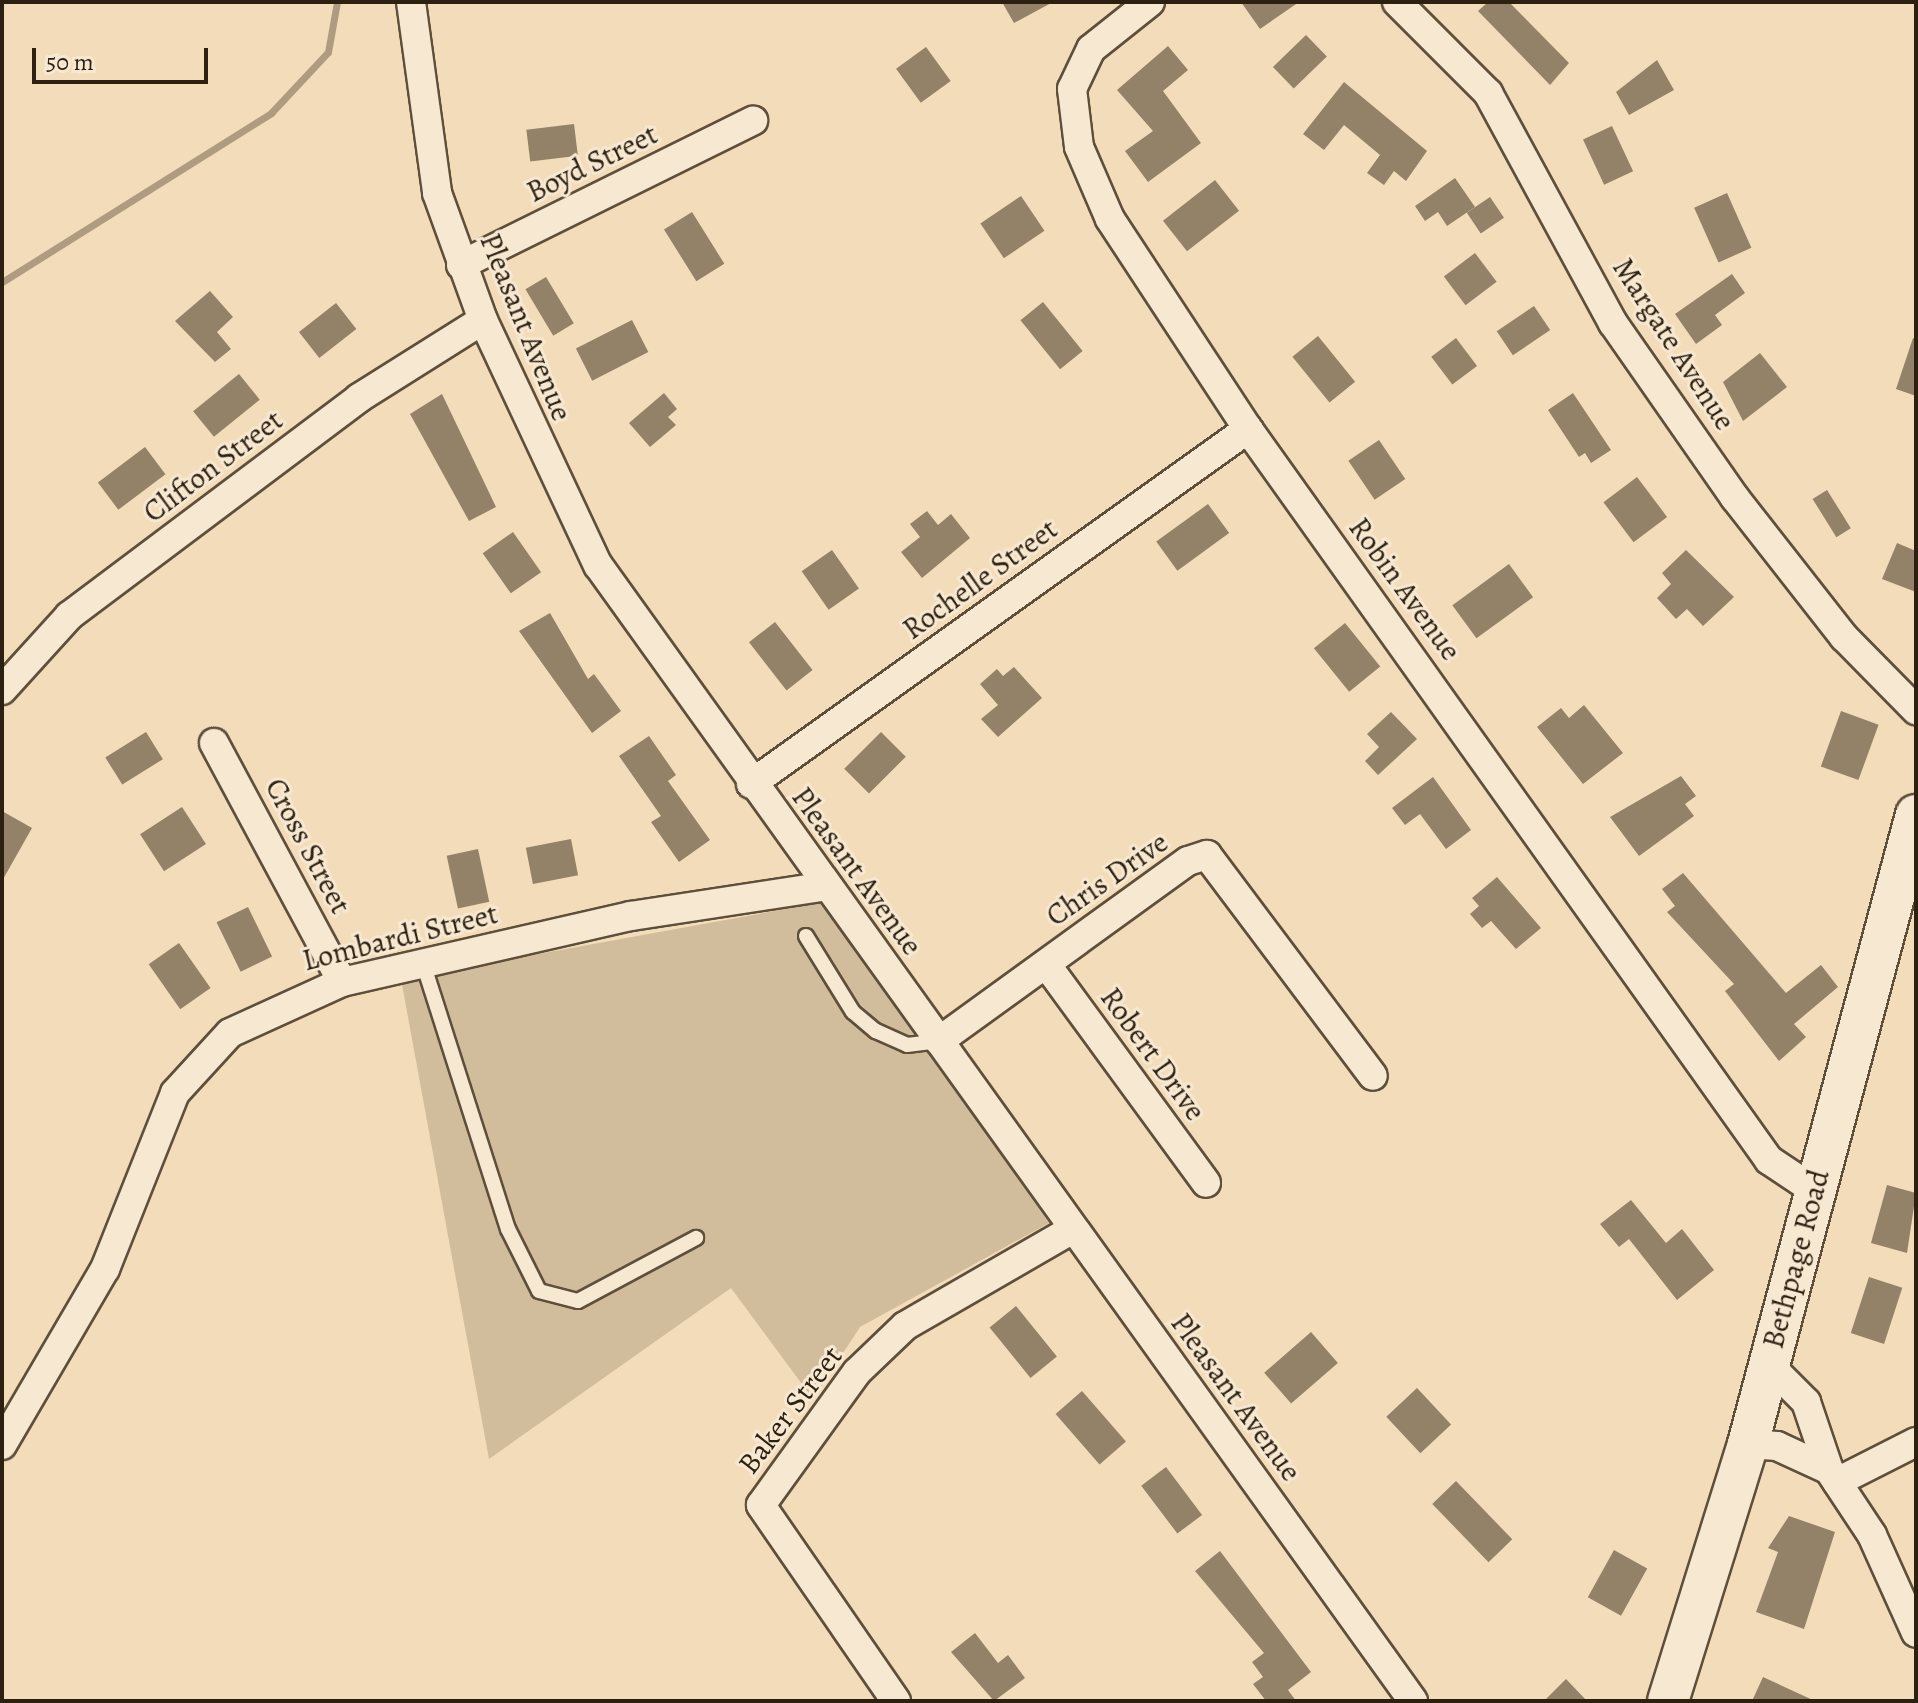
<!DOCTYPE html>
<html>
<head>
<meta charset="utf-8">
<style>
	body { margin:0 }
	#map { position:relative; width:1918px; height:1703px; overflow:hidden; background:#f3dcb9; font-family:Alegreya,serif }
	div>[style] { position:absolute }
	.green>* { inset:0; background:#d1bc9c }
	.stream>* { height:7px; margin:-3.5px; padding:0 3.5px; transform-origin:3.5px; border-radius:3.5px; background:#af9c80 }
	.building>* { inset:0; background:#938268; transform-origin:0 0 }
	.roads { filter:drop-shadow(2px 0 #5e4f3b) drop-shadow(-2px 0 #5e4f3b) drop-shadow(0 2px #5e4f3b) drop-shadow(0 -2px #5e4f3b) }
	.lane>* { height:14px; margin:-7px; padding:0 7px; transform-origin:7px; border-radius:7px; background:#f7e8d2 }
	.street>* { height:28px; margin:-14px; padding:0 14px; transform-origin:14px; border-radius:14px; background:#f7e8d2 }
	.secondary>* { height:40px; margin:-20px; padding:0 20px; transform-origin:20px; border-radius:20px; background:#f7e8d2 }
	span { translate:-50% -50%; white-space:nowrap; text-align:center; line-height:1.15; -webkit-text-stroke:6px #f7e8d2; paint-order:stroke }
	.street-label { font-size:30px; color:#2c2011 }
	.frame { position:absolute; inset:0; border:4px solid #2c2011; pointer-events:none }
	.scale { position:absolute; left:32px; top:48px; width:176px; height:36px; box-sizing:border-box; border:4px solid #2c2011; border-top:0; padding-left:10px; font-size:24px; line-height:28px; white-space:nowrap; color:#2c2011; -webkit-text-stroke:6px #f7e8d2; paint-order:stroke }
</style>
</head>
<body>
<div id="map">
	<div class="green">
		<i style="clip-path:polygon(824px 902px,1049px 1223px,860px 1327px,813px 1399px,731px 1288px,489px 1459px,401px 979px)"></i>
	</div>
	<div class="stream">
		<i style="left:2px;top:282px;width:318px;rotate:-32.1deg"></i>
		<i style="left:271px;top:113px;width:83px;rotate:-46.9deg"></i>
		<i style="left:328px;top:52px;width:51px;rotate:-79.8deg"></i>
	</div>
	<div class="building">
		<i style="clip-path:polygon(1002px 2px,1053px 2px,1014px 23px)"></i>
		<i style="clip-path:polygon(1241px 2px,1299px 2px,1260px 29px)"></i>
		<i style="clip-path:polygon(1488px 2px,1509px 2px,1569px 63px,1550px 85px,1478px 11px)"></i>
		<i style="left:1306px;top:35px;width:30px;height:46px;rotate:46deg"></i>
		<i style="clip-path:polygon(1168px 46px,1188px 70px,1163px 91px,1201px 143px,1148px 182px,1125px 151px,1153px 131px,1117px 90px)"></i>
		<i style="left:926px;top:47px;width:42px;height:37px;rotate:54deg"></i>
		<i style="clip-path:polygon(1657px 60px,1674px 90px,1629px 115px,1616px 92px)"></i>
		<i style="clip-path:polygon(1344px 82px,1427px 151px,1406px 181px,1394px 171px,1384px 185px,1367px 173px,1380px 155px,1344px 125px,1324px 150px,1303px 134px)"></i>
		<i style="left:574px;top:124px;width:32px;height:48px;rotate:83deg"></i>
		<i style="left:1612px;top:126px;width:50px;height:32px;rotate:65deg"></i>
		<i style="clip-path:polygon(1455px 178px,1475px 207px,1447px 226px,1438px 212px,1425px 221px,1415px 206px)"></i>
		<i style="left:1215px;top:180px;width:39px;height:66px;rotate:52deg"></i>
		<i style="left:1727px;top:193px;width:60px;height:36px;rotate:66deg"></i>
		<i style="left:1021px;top:196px;width:42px;height:49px;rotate:56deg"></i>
		<i style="left:1490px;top:197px;width:25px;height:28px;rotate:56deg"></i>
		<i style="left:692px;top:212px;width:61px;height:33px;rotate:58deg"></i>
		<i style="left:1475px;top:253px;width:36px;height:39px;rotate:53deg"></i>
		<i style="clip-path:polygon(1732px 274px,1745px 293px,1715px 315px,1722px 325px,1696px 344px,1675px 314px)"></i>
		<i style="left:546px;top:277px;width:54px;height:24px;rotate:59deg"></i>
		<i style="clip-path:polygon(210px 291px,233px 317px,217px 332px,231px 349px,215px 362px,175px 321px)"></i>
		<i style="left:1043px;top:302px;width:63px;height:29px;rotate:51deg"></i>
		<i style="left:336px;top:303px;width:33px;height:47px;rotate:52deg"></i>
		<i style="left:1534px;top:306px;width:29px;height:45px;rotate:56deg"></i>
		<i style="left:632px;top:320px;width:36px;height:63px;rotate:63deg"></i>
		<i style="left:1318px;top:336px;width:59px;height:33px;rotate:51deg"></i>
		<i style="left:1456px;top:338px;width:35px;height:31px;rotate:53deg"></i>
		<i style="clip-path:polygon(1913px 338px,1916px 339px,1916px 396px,1896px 389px)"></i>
		<i style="clip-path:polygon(1760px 353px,1787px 387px,1743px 421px,1723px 382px)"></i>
		<i style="left:239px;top:374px;width:33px;height:59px;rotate:51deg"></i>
		<i style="clip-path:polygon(664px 393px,677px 409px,668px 417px,676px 425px,650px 447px,629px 423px)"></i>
		<i style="clip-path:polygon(1573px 393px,1611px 450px,1591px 463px,1585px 453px,1579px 457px,1548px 410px)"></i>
		<i style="clip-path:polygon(442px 394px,496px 507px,469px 521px,410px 414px)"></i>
		<i style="left:1379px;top:440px;width:47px;height:37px;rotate:56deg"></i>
		<i style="left:145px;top:447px;width:34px;height:59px;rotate:53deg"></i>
		<i style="left:1637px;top:477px;width:50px;height:42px;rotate:53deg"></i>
		<i style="left:1827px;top:490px;width:45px;height:17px;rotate:58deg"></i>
		<i style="left:1208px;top:504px;width:36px;height:64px;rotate:54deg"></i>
		<i style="clip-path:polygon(927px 511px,938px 525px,951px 514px,970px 538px,922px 578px,901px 552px,920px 537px,910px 524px)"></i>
		<i style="left:513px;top:532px;width:49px;height:37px;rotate:55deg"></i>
		<i style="clip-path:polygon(1897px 543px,1916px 551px,1916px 592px,1882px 579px)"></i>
		<i style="left:832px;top:550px;width:47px;height:37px;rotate:55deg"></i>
		<i style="clip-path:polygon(1686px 550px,1734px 597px,1703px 626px,1687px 609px,1676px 619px,1657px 598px,1671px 584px,1662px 573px)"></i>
		<i style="left:1509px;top:564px;width:41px;height:70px;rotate:54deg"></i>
		<i style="clip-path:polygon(550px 613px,588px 679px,594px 674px,621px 711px,592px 733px,519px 631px)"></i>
		<i style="left:775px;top:622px;width:61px;height:33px;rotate:52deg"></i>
		<i style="left:1345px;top:623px;width:56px;height:40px;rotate:51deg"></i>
		<i style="clip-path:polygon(1014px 667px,1042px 698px,998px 737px,981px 719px,998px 705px,980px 684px,997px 669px,1003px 676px)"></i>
		<i style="clip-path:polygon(1584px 705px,1623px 753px,1583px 784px,1537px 727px,1561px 708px,1569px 718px)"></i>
		<i style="left:1841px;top:711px;width:40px;height:59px;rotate:20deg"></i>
		<i style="clip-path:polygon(1391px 712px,1417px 739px,1378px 775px,1365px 761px,1379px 747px,1367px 734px)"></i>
		<i style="left:146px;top:732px;width:32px;height:48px;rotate:58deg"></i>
		<i style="left:881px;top:732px;width:35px;height:52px;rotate:45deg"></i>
		<i style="clip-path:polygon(649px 736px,676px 775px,668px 781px,710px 840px,679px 862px,651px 822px,661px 816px,619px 756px)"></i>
		<i style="clip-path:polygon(1681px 776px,1696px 796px,1685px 804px,1694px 816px,1639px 856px,1610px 817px)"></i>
		<i style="clip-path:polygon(1433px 777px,1471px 830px,1446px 849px,1420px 814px,1405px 825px,1392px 808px)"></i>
		<i style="left:182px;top:807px;width:44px;height:50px;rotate:57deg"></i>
		<i style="clip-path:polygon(2px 811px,32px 828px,2px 881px)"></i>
		<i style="left:571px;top:839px;width:37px;height:46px;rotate:79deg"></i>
		<i style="left:478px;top:849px;width:54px;height:32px;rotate:78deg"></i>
		<i style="clip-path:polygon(1683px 873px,1786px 993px,1821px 965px,1838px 987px,1794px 1024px,1806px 1037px,1779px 1061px,1725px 991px,1734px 984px,1667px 912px,1675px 906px,1662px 889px)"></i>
		<i style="clip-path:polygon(1497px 877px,1541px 928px,1516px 949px,1491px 921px,1482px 928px,1470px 914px,1479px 906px,1472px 898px)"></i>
		<i style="left:248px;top:907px;width:55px;height:35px;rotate:64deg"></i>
		<i style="left:179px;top:943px;width:55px;height:37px;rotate:55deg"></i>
		<i style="clip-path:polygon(1887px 1185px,1916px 1193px,1907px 1253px,1871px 1243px)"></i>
		<i style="clip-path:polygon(1631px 1200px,1666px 1243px,1682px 1229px,1714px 1270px,1677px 1300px,1629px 1239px,1619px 1247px,1600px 1224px)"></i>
		<i style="left:1869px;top:1277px;width:35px;height:59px;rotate:18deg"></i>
		<i style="left:1016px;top:1306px;width:65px;height:34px;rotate:51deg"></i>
		<i style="left:1311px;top:1332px;width:41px;height:62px;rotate:49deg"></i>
		<i style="left:1417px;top:1388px;width:50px;height:42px;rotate:47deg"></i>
		<i style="left:1082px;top:1391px;width:67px;height:35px;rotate:49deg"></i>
		<i style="left:1166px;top:1467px;width:60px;height:31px;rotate:53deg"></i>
		<i style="left:1456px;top:1481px;width:81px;height:33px;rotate:46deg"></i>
		<i style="clip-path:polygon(1789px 1516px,1835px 1532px,1804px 1629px,1756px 1612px,1778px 1552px,1768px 1548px)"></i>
		<i style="left:1614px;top:1550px;width:38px;height:54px;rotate:29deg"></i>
		<i style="clip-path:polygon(1220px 1551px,1311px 1672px,1288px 1690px,1296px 1701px,1266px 1701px,1253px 1684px,1263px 1677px,1252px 1662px,1264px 1653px,1195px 1571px)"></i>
		<i style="clip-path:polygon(975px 1633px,998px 1663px,1008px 1655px,1025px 1678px,994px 1701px,951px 1652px)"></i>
		<i style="clip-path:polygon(1763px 1677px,1815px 1701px,1752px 1701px)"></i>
		<i style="clip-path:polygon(1566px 1679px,1587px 1701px,1544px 1701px)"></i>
	</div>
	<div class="roads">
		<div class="lane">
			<i style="left:806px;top:936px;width:89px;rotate:58.3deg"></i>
			<i style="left:853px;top:1012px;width:30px;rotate:40deg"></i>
			<i style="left:876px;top:1031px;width:34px;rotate:24deg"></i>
			<i style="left:907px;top:1045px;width:32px;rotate:-7deg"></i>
			<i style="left:423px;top:963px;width:279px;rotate:72.3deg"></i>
			<i style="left:508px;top:1229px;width:69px;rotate:63.4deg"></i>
			<i style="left:539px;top:1291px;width:40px;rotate:14.4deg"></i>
			<i style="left:578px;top:1301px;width:134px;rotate:-28.1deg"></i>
		</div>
		<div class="street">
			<i style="left:411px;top:2px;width:193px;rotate:82.2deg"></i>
			<i style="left:437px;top:193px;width:135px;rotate:70.1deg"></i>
			<i style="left:483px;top:320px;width:271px;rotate:64.9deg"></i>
			<i style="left:598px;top:565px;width:1398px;rotate:54.34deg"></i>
			<i style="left:1150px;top:2px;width:75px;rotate:141.5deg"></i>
			<i style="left:1091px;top:49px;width:44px;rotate:115.4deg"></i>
			<i style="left:1072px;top:89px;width:58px;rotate:83.1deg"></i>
			<i style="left:1079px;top:147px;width:78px;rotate:66.7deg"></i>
			<i style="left:1110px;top:219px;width:251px;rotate:56.7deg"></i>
			<i style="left:1248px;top:429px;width:898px;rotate:54.52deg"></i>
			<i style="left:1769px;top:1160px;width:54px;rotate:33.7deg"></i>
			<i style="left:1397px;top:2px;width:129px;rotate:45deg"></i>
			<i style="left:1488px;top:93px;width:262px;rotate:61.5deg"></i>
			<i style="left:1613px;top:323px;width:213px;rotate:55.1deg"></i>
			<i style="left:1735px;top:498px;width:177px;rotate:51.9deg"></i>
			<i style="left:1844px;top:637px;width:103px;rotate:45.4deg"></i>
			<i style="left:461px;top:265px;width:326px;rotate:-26.3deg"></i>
			<i style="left:2px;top:690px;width:100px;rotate:-47.8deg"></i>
			<i style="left:69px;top:616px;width:363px;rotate:-36.9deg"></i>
			<i style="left:359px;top:398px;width:146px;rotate:-32.2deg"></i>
			<i style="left:214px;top:743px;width:271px;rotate:61.8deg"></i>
			<i style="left:751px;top:784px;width:611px;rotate:-35.54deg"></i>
			<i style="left:1046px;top:964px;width:271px;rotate:53.8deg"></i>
			<i style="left:939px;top:1041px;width:307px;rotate:-35.9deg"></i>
			<i style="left:1188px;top:861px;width:20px;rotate:-18deg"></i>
			<i style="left:1207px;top:855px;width:276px;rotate:53.1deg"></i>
			<i style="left:1768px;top:1364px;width:54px;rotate:45deg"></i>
			<i style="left:1806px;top:1402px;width:72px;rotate:71.3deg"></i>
			<i style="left:1829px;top:1470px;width:78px;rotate:56.5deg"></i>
			<i style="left:1872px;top:1535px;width:107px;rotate:65.8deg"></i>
			<i style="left:1748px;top:1444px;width:29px;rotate:4deg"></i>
			<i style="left:1777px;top:1446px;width:57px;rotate:24.8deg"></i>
			<i style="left:2px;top:1445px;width:204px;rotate:-59.7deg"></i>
			<i style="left:105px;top:1269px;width:189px;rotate:-68.3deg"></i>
			<i style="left:175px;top:1093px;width:81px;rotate:-47.5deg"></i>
			<i style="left:230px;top:1033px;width:123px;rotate:-24.5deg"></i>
			<i style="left:342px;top:982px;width:296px;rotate:-12.9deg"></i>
			<i style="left:631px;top:916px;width:197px;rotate:-8.7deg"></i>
			<i style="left:1837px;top:1482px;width:89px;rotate:-26.9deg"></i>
			<i style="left:896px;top:1701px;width:238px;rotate:-124.6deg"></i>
			<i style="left:761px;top:1505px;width:164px;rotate:-54.2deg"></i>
			<i style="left:857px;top:1372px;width:66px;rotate:-43.8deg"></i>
			<i style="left:905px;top:1326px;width:194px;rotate:-30deg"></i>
		</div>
		<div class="secondary">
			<i style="left:1668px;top:1701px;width:269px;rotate:-72.7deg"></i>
			<i style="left:1748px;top:1444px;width:651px;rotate:-75.05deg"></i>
		</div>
	</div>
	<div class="street-label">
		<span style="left:592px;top:163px;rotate:-26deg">Boyd Street</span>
		<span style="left:526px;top:327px;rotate:68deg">Pleasant Avenue</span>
		<span style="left:1674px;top:344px;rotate:57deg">Margate Avenue</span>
		<span style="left:213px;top:466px;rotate:-37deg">Clifton Street</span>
		<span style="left:980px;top:579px;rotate:-36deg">Rochelle Street</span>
		<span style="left:1405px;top:589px;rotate:54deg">Robin Avenue</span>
		<span style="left:308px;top:846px;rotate:62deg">Cross Street</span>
		<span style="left:857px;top:871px;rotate:54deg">Pleasant Avenue</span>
		<span style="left:1107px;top:879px;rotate:-35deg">Chris Drive</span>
		<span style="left:400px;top:937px;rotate:-14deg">Lombardi Street</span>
		<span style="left:1153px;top:1054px;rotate:54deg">Robert Drive</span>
		<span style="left:1796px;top:1259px;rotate:-75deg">Bethpage Road</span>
		<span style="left:1236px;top:1397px;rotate:54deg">Pleasant Avenue</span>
		<span style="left:790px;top:1410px;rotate:-53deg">Baker Street</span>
	</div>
	<div class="frame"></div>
	<div class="scale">50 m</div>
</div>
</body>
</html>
